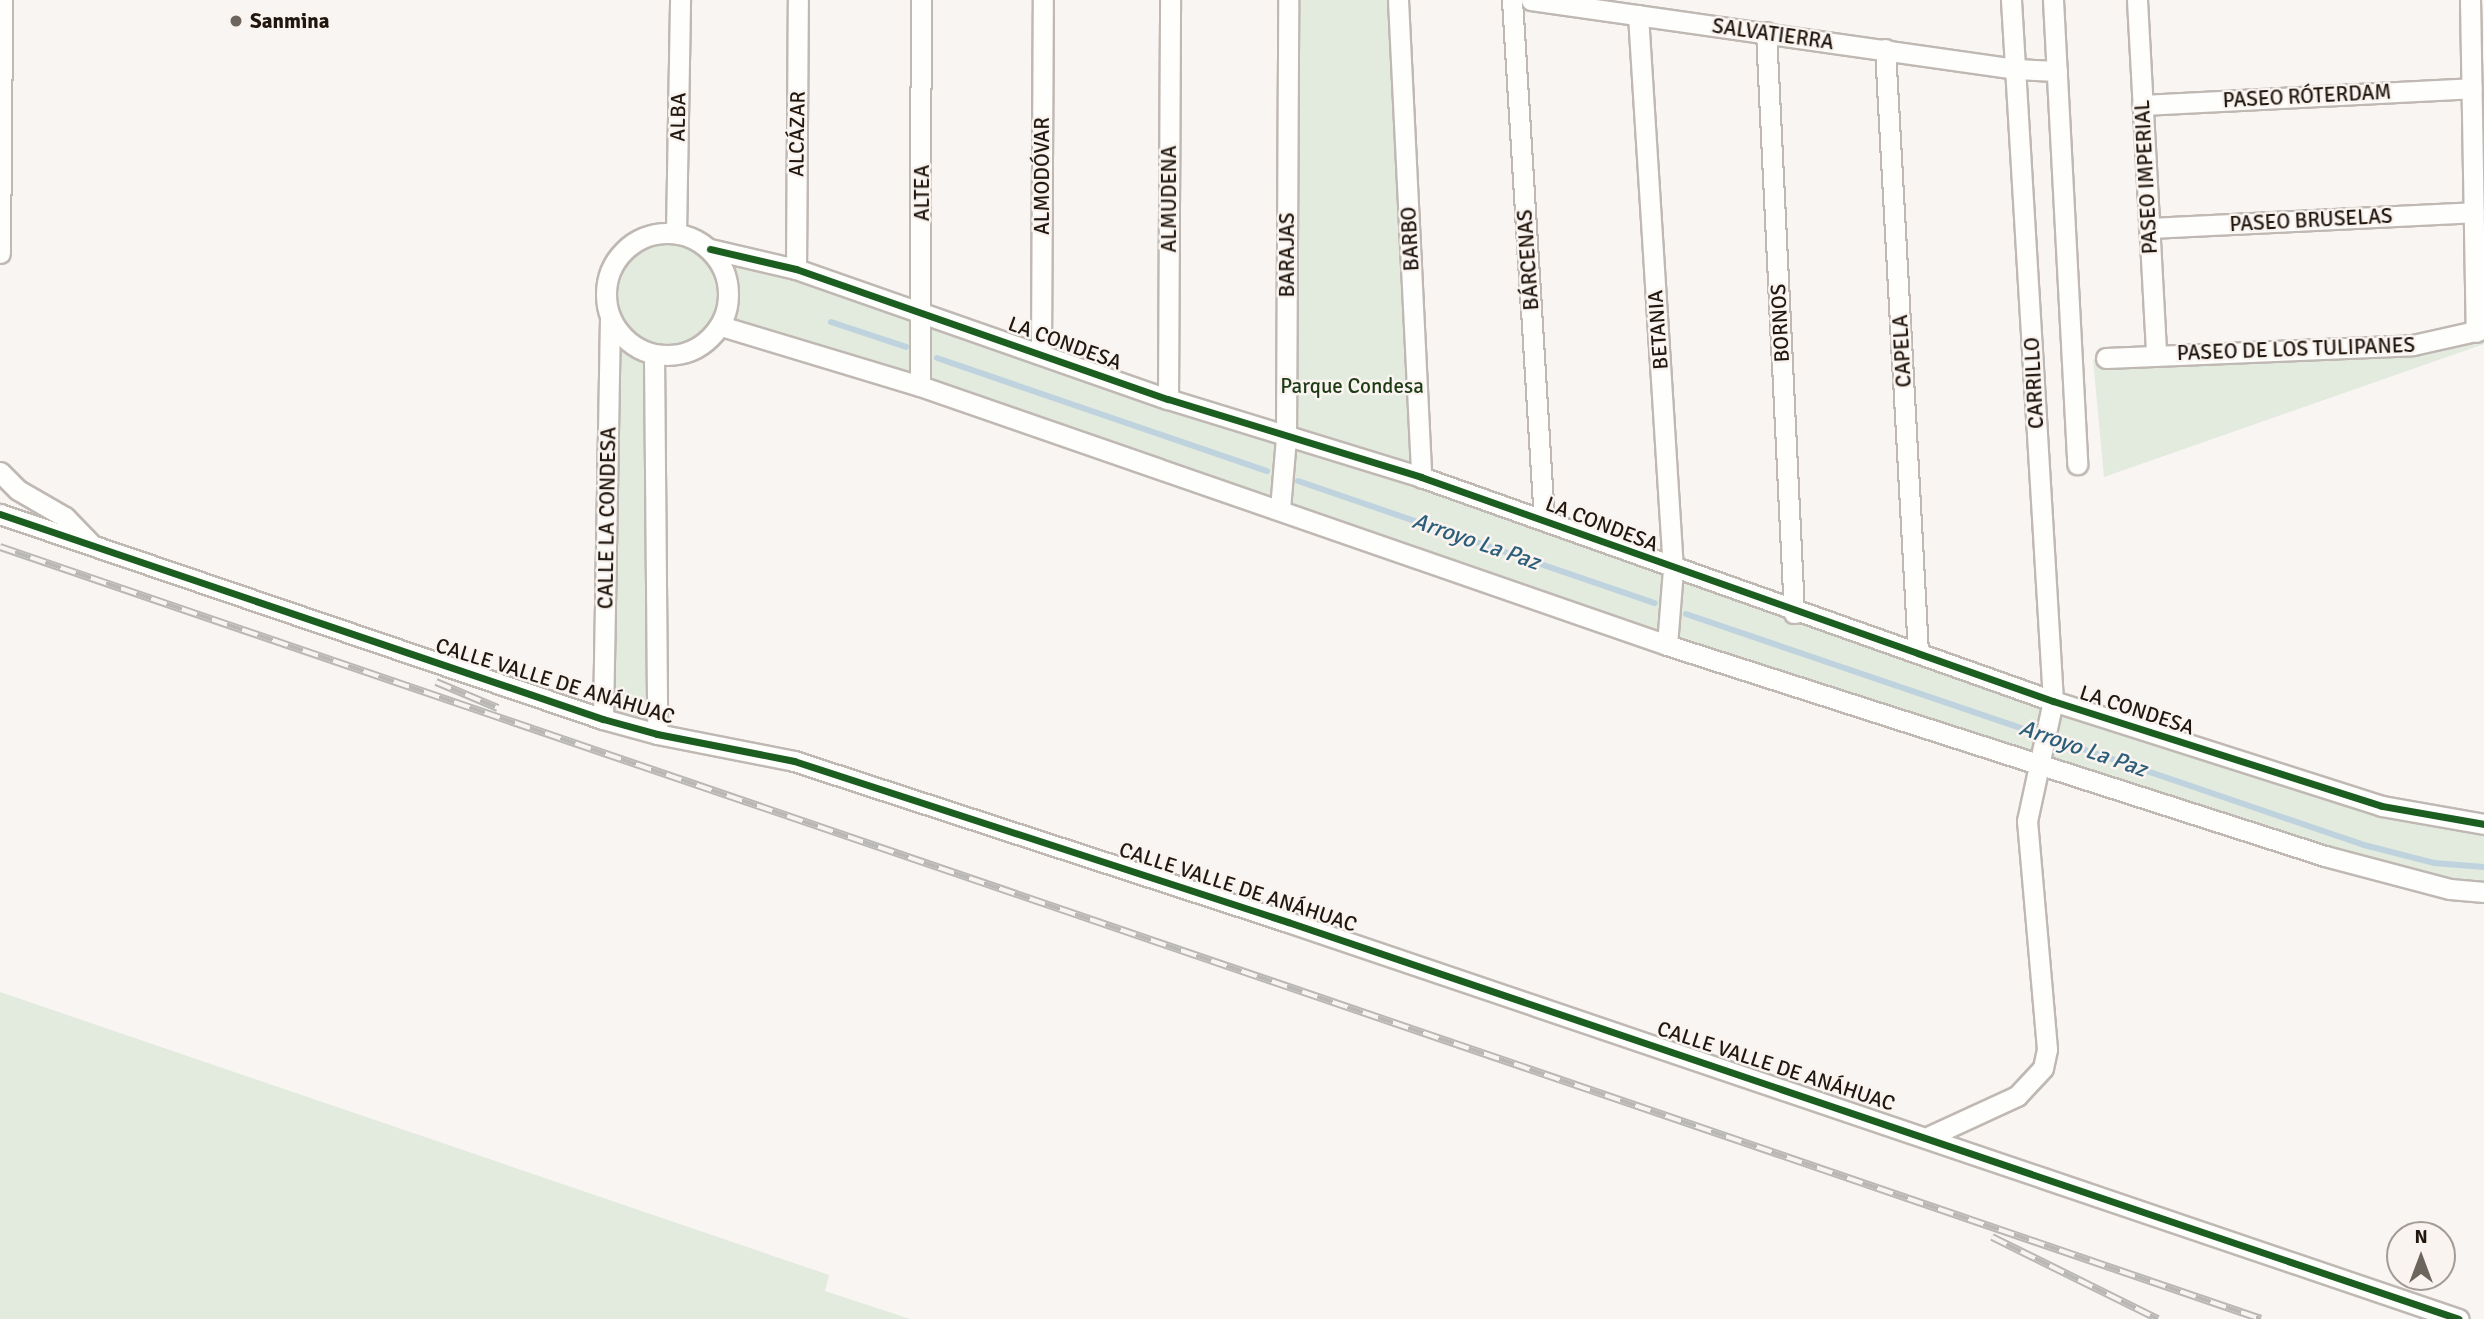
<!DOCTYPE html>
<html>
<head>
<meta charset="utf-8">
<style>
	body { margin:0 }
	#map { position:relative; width:2484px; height:1319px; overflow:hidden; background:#f8f5f2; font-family:Signika,sans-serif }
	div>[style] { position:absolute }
	.green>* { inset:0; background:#e3eade }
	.stream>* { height:6px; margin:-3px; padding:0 3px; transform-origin:3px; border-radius:3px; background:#bfd3df }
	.roads { filter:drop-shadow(2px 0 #bfb8b3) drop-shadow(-2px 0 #bfb8b3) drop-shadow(0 2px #bfb8b3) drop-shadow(0 -2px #bfb8b3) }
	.street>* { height:19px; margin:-9.5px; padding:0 9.5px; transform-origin:9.5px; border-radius:9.5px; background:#fefefd }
	.street>.ring { margin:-9.5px; padding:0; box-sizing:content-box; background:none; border:19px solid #fefefd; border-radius:50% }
	.rail>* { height:8px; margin-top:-4px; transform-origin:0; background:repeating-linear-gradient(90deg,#faf4f0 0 16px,#bab8b6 0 32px); box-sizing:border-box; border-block:2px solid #bab8b6 }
	.cycleway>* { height:7px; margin:-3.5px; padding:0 3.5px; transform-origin:3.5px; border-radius:3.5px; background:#1b5e20 }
	.dots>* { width:19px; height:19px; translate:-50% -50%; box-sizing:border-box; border:4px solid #faf4f0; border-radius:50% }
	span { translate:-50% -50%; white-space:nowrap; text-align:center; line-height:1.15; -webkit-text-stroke:5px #faf4f0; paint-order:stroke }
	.poi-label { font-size:21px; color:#21170f; font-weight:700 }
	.left { translate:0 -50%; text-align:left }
	.street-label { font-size:21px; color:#21170f }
	.park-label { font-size:21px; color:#1e3b16 }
	.water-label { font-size:23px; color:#2c5e7a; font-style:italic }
	.north { position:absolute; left:2386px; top:1221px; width:70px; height:70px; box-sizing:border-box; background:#faf4f0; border:2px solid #a39c96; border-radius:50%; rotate:0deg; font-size:19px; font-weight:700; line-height:28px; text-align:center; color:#21170f }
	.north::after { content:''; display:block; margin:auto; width:24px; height:32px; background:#6c655e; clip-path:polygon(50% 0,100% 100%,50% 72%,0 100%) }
</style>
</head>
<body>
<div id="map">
	<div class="green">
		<i style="clip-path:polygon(1288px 0,1398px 0,1421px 477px,2382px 806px,2484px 824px,2484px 892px,2395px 876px,721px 326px,704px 345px,680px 355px,655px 355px,657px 734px,603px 719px,610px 318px,606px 300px,607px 281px,625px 250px,640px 239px,676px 233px,710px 249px,1286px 437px)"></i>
		<i style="clip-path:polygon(2484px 329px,2484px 344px,2104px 477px,2093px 359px,2413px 345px)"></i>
		<i style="clip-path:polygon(0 992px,829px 1275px,825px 1291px,910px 1319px,0 1319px)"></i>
	</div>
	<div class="stream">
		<i style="left:831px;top:322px;width:79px;rotate:18.4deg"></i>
		<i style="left:937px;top:358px;width:349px;rotate:18.9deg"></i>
		<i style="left:1298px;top:481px;width:377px;rotate:18.9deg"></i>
		<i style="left:1686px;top:614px;width:716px;rotate:18.81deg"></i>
		<i style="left:2364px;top:845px;width:72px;rotate:14.4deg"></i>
		<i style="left:2434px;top:863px;width:50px;rotate:4.6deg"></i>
	</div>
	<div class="roads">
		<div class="street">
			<i style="left:1398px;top:0;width:478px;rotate:87.2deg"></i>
			<i style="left:1512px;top:0;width:521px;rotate:86.48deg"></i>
			<i style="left:1531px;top:0;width:489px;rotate:8.1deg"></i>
			<i style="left:2015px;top:69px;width:42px;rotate:2.7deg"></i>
			<i style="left:2053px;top:0;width:465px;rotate:87deg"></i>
			<i style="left:2137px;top:0;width:356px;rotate:86.9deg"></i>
			<i style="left:2470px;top:0;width:332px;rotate:89deg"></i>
			<i style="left:1638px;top:15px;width:555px;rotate:86.39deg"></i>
			<i style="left:1673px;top:569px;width:76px;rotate:94.5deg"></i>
			<i style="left:1766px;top:32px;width:582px;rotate:87.24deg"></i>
			<i style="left:1885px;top:49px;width:605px;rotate:86.87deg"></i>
			<i style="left:2142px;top:105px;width:330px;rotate:-2.9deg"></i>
			<i style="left:2149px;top:228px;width:325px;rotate:-2.8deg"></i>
			<i class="ring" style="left:606px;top:233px;width:103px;height:103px"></i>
			<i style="left:676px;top:233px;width:233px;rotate:-89deg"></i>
			<i style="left:710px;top:249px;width:88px;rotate:13.1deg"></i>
			<i style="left:796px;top:269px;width:394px;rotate:19.3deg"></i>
			<i style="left:1168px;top:399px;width:265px;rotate:17.1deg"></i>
			<i style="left:1421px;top:477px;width:671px;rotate:19.52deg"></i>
			<i style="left:2053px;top:701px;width:345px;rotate:17.7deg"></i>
			<i style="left:2382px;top:806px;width:104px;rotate:10deg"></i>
			<i style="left:0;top:253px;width:253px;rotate:-89.5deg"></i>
			<i style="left:796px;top:269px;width:269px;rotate:-89.6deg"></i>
			<i style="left:721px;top:326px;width:208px;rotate:16.8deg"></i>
			<i style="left:920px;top:386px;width:791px;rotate:19.12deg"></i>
			<i style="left:1667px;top:645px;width:691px;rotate:17.78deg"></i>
			<i style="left:2325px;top:856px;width:129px;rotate:14.8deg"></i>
			<i style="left:2450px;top:889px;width:34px;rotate:5deg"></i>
			<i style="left:1041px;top:353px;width:353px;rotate:-89.7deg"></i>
			<i style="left:654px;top:355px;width:379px;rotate:89.5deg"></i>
			<i style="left:2106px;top:358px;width:307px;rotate:-2.4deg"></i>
			<i style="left:2413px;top:345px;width:73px;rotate:-12.7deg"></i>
			<i style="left:920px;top:386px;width:386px;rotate:-89.9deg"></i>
			<i style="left:1168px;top:399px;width:399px;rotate:-89.7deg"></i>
			<i style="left:0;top:472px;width:25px;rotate:45deg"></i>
			<i style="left:18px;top:490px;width:54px;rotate:29.9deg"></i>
			<i style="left:65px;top:517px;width:39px;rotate:46deg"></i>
			<i style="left:1280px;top:509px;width:72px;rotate:-85.2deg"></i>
			<i style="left:1286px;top:437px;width:437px;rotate:-89.7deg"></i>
			<i style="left:0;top:514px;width:637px;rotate:18.78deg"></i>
			<i style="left:603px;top:719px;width:56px;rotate:15.5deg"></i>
			<i style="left:657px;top:734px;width:140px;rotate:11.1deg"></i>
			<i style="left:794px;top:761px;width:520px;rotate:18.05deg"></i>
			<i style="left:1288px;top:922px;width:1236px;rotate:18.73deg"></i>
			<i style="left:603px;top:719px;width:401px;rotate:-89deg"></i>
			<i style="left:1930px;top:1136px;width:96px;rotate:-24.7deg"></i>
			<i style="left:2017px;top:1096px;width:38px;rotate:-47deg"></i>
			<i style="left:2043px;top:1068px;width:19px;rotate:-78deg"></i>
			<i style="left:2047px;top:1049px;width:229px;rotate:-95deg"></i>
			<i style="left:2027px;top:821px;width:123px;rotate:-77.8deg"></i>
			<i style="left:2053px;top:701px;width:702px;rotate:-93.43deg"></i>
		</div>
	</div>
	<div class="rail">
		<i style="left:0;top:547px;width:2389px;rotate:18.85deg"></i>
		<i style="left:436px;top:682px;width:67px;rotate:22.8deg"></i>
		<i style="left:1992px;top:1237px;width:185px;rotate:26.3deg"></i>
	</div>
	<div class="cycleway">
		<i style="left:710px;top:249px;width:88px;rotate:13.1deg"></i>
		<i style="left:796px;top:269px;width:394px;rotate:19.3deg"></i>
		<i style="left:1168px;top:399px;width:265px;rotate:17.1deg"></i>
		<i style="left:1421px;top:477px;width:671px;rotate:19.52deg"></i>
		<i style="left:2053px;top:701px;width:345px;rotate:17.7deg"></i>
		<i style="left:2382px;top:806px;width:104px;rotate:10deg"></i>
		<i style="left:0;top:514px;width:637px;rotate:18.78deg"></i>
		<i style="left:603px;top:719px;width:56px;rotate:15.5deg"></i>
		<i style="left:657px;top:734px;width:140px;rotate:11.1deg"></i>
		<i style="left:794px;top:761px;width:520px;rotate:18.05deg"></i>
		<i style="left:1288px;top:922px;width:1236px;rotate:18.73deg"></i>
	</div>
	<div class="dots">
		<i style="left:236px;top:21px;background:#6c655e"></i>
	</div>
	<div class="poi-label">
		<span class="left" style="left:250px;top:21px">Sanmina</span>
	</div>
	<div class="street-label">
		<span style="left:1773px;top:34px;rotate:8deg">SALVATIERRA</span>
		<span style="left:2307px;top:96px;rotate:-3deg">PASEO RÓTERDAM</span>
		<span style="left:678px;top:117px;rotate:-89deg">ALBA</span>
		<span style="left:797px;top:134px;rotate:-89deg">ALCÁZAR</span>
		<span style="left:1042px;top:176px;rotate:-90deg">ALMODÓVAR</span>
		<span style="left:2146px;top:177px;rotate:-93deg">PASEO IMPERIAL</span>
		<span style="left:922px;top:193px;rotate:-90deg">ALTEA</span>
		<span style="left:1169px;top:199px;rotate:-90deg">ALMUDENA</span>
		<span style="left:2311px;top:220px;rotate:-3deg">PASEO BRUSELAS</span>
		<span style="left:1410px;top:239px;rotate:-93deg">BARBO</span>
		<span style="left:1287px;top:255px;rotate:-90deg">BARAJAS</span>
		<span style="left:1528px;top:260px;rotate:-94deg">BÁRCENAS</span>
		<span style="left:1780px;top:323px;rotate:-93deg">BORNOS</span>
		<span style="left:1658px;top:330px;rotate:-94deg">BETANIA</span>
		<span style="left:1065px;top:343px;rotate:20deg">LA CONDESA</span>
		<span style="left:2296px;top:349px;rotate:-2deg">PASEO DE LOS TULIPANES</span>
		<span style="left:1902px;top:351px;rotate:-93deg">CAPELA</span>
		<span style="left:2034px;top:383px;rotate:-93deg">CARRILLO</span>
		<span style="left:607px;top:518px;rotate:-89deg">CALLE LA CONDESA</span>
		<span style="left:1602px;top:524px;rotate:21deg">LA CONDESA</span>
		<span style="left:555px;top:681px;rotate:17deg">CALLE VALLE DE ANÁHUAC</span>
		<span style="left:2137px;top:710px;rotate:18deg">LA CONDESA</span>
		<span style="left:1238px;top:887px;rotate:18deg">CALLE VALLE DE ANÁHUAC</span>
		<span style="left:1776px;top:1066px;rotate:18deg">CALLE VALLE DE ANÁHUAC</span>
	</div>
	<div class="park-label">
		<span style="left:1352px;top:386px">Parque Condesa</span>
	</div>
	<div class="water-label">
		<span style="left:1476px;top:542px;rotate:19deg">Arroyo La Paz</span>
		<span style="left:2083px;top:749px;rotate:19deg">Arroyo La Paz</span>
	</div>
	<div class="north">N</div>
</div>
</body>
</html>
